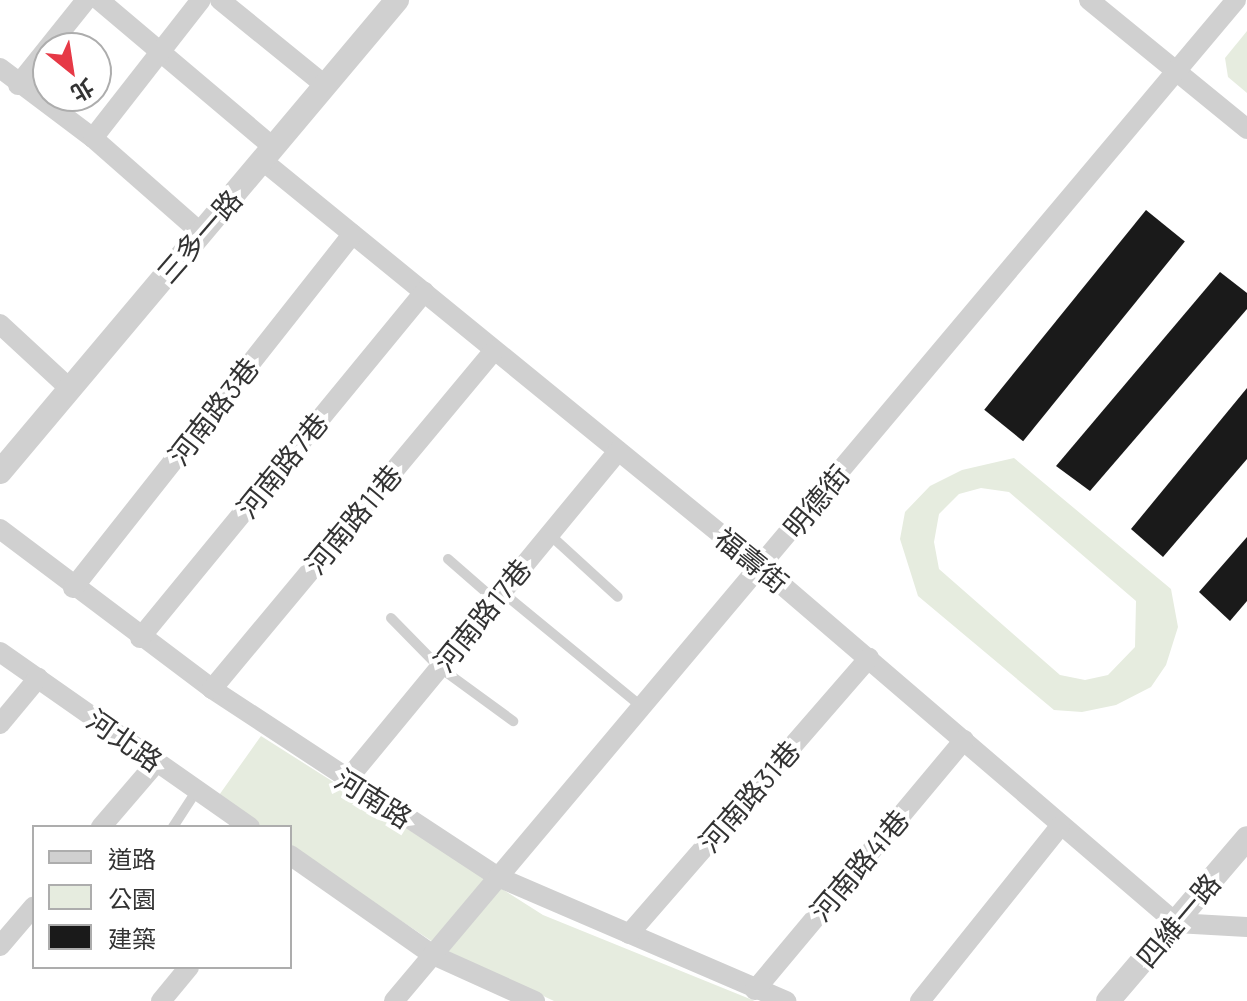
<!DOCTYPE html>
<html>
<head>
<meta charset="utf-8">
<style>
	body { margin:0 }
	#map { position:relative; width:1247px; height:1001px; overflow:hidden; background:#fff; font-family:Barlow,"Noto Sans TC",sans-serif }
	div>[style] { position:absolute }
	.green>* { inset:0; background:#e6ecdf }
	.building>* { inset:0; background:#1a1a1a; transform-origin:0 0 }
	.service>* { height:10px; margin:-5px; padding:0 5px; transform-origin:5px; border-radius:5px; background:#d0d0d0 }
	.minor>* { height:20px; margin:-10px; padding:0 10px; transform-origin:10px; border-radius:10px; background:#d0d0d0 }
	.tertiary>* { height:24px; margin:-12px; padding:0 12px; transform-origin:12px; border-radius:12px; background:#d0d0d0 }
	span { translate:-50% -50%; white-space:nowrap; text-align:center; line-height:1.15; -webkit-text-stroke:8px #fff; paint-order:stroke }
	.street-label { font-size:28px; color:#333 }
	.legend { position:absolute; left:32px; top:825px; width:260px; height:144px; box-sizing:border-box; background:#fff; border:2px solid #adadad; margin:0; padding:10px 14px; list-style:none; font-size:24px; color:#333 }
	.legend li { display:flex; align-items:center; gap:16px; height:40px }
	.legend b { width:40px; border:2px solid #adadad }
	.north { position:absolute; left:32px; top:32px; width:80px; height:80px; box-sizing:border-box; background:#fff; border:2px solid #adadad; border-radius:50%; rotate:150deg; font-size:22px; font-weight:700; line-height:32px; text-align:center; color:#333 }
	.north::after { content:''; display:block; margin:auto; width:28px; height:36px; background:#e63946; clip-path:polygon(50% 0,100% 100%,50% 72%,0 100%) }
</style>
</head>
<body>
<div id="map">
	<div class="green">
		<i style="clip-path:polygon(1247px 31px,1247px 93px,1228px 77px,1225px 58px)"></i>
		<i style="clip-path:polygon(evenodd,1014px 458px,1171px 589px,1178px 627px,1166px 665px,1151px 687px,1116px 705px,1082px 712px,1054px 710px,918px 596px,900px 539px,905px 512px,930px 486px,962px 470px,1014px 458px,981px 488px,1009px 492px,1136px 601px,1135px 647px,1108px 675px,1085px 680px,1060px 675px,939px 569px,934px 542px,939px 514px,959px 494px,981px 488px)"></i>
		<i style="clip-path:polygon(261px 736px,543px 915px,755px 1001px,554px 1001px,445px 950px,290px 847px,290px 827px,261px 827px,217px 798px)"></i>
	</div>
	<div class="building">
		<i style="left:1146px;top:210px;width:50px;height:257px;rotate:39deg"></i>
		<i style="clip-path:polygon(1220px 272px,1247px 293px,1247px 309px,1090px 491px,1056px 466px)"></i>
		<i style="clip-path:polygon(1247px 388px,1247px 459px,1163px 557px,1131px 529px)"></i>
		<i style="clip-path:polygon(1247px 537px,1247px 601px,1230px 621px,1199px 592px)"></i>
	</div>
	<div class="service">
		<i style="left:549px;top:534px;width:93px;rotate:42.4deg"></i>
		<i style="left:448px;top:559px;width:62px;rotate:41.1deg"></i>
		<i style="left:502px;top:592px;width:181px;rotate:39.4deg"></i>
		<i style="left:391px;top:618px;width:69px;rotate:45.6deg"></i>
		<i style="left:439px;top:667px;width:92px;rotate:36.1deg"></i>
		<i style="left:173px;top:827px;width:44px;rotate:-57deg"></i>
	</div>
	<div class="minor">
		<i style="left:99px;top:0;width:229px;rotate:40.2deg"></i>
		<i style="left:220px;top:0;width:136px;rotate:39.1deg"></i>
		<i style="left:1089px;top:0;width:204px;rotate:39.2deg"></i>
		<i style="left:0;top:68px;width:116px;rotate:37deg"></i>
		<i style="left:93px;top:138px;width:144px;rotate:41.3deg"></i>
		<i style="left:18px;top:85px;width:109px;rotate:-51.3deg"></i>
		<i style="left:93px;top:138px;width:175px;rotate:-52deg"></i>
		<i style="left:263px;top:161px;width:643px;rotate:39.19deg"></i>
		<i style="left:761px;top:567px;width:547px;rotate:40.62deg"></i>
		<i style="left:1176px;top:923px;width:71px;rotate:3.2deg"></i>
		<i style="left:0;top:324px;width:94px;rotate:42.8deg"></i>
		<i style="left:0;top:529px;width:266px;rotate:37deg"></i>
		<i style="left:212px;top:689px;width:342px;rotate:33.3deg"></i>
		<i style="left:498px;top:877px;width:314px;rotate:23.3deg"></i>
		<i style="left:73px;top:588px;width:451px;rotate:-51.7deg"></i>
		<i style="left:140px;top:638px;width:448px;rotate:-50.6deg"></i>
		<i style="left:0;top:652px;width:305px;rotate:35deg"></i>
		<i style="left:212px;top:689px;width:441px;rotate:-50.2deg"></i>
		<i style="left:0;top:724px;width:60px;rotate:-50.4deg"></i>
		<i style="left:347px;top:780px;width:426px;rotate:-50.5deg"></i>
		<i style="left:101px;top:827px;width:86px;rotate:-49.3deg"></i>
		<i style="left:290px;top:855px;width:174px;rotate:35deg"></i>
		<i style="left:433px;top:955px;width:112px;rotate:24.3deg"></i>
		<i style="left:629px;top:934px;width:366px;rotate:-49deg"></i>
		<i style="left:0;top:946px;width:52px;rotate:-49.6deg"></i>
		<i style="left:755px;top:990px;width:326px;rotate:-50.1deg"></i>
		<i style="left:161px;top:1001px;width:44px;rotate:-50.5deg"></i>
		<i style="left:394px;top:1001px;width:1308px;rotate:-49.93deg"></i>
		<i style="left:920px;top:1001px;width:224px;rotate:-51.3deg"></i>
	</div>
	<div class="tertiary">
		<i style="left:0;top:472px;width:617px;rotate:-49.93deg"></i>
		<i style="left:1108px;top:1001px;width:214px;rotate:-49.5deg"></i>
	</div>
	<div class="street-label">
		<span style="left:199px;top:236px;rotate:-49deg">三多一路</span>
		<span style="left:213px;top:411px;rotate:-52deg">河南路3巷</span>
		<span style="left:282px;top:465px;rotate:-51deg">河南路7巷</span>
		<span style="left:816px;top:501px;rotate:-50deg">明德街</span>
		<span style="left:353px;top:519px;rotate:-50deg">河南路11巷</span>
		<span style="left:752px;top:560px;rotate:39deg">福壽街</span>
		<span style="left:482px;top:615px;rotate:-51deg">河南路17巷</span>
		<span style="left:125px;top:740px;rotate:35deg">河北路</span>
		<span style="left:749px;top:796px;rotate:-49deg">河南路31巷</span>
		<span style="left:374px;top:798px;rotate:32deg">河南路</span>
		<span style="left:859px;top:865px;rotate:-50deg">河南路41巷</span>
		<span style="left:1178px;top:920px;rotate:-50deg">四維一路</span>
	</div>
	<ul class="legend">
	<li><b style="height:10px;background:#d0d0d0"></b>道路</li>
	<li><b style="height:22px;background:#e6ecdf"></b>公園</li>
	<li><b style="height:22px;background:#1a1a1a"></b>建築</li>
	</ul>
	<div class="north">北</div>
</div>
</body>
</html>
